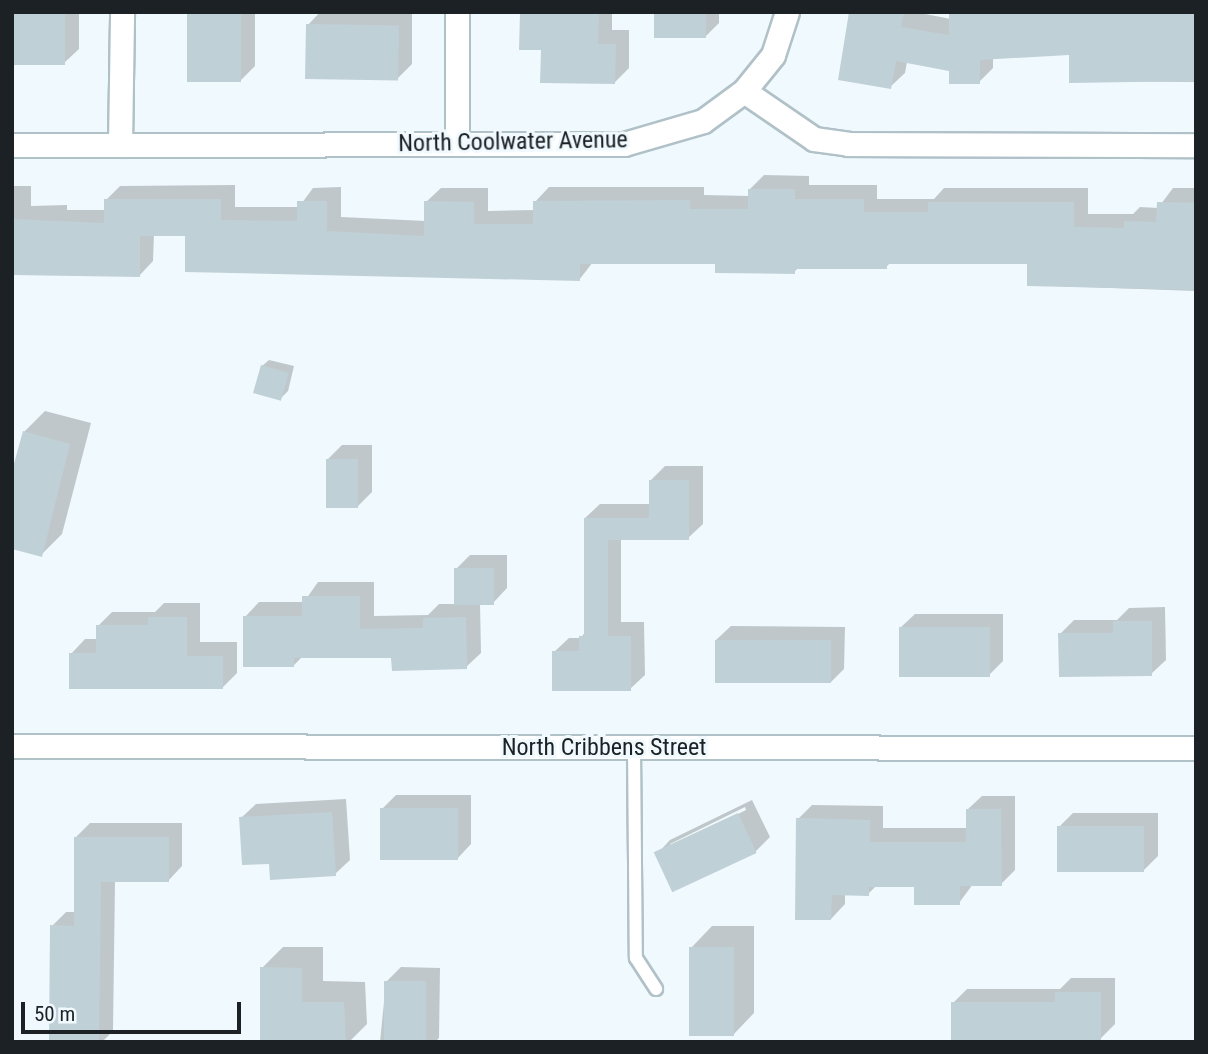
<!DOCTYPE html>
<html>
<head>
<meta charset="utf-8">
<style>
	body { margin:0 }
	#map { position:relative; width:1208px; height:1054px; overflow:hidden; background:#f0f9fe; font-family:"Roboto Condensed",sans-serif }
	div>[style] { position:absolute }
	.shadow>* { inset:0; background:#0003 }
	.building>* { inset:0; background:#c0d0d7; transform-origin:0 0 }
	.roads { filter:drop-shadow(2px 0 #b1c1c8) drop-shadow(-2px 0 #b1c1c8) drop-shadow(0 2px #b1c1c8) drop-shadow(0 -2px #b1c1c8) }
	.lane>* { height:12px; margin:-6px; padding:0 6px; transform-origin:6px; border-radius:6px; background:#fff }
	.street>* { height:23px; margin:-11.5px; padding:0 11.5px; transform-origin:11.5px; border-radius:11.5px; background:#fff }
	span { translate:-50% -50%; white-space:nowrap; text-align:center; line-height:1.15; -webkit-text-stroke:6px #f0f9fe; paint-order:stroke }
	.street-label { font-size:24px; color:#1b2124 }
	.frame { position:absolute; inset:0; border:14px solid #1b2124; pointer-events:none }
	.scale { position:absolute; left:21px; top:1002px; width:220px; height:32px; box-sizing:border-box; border:4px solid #1b2124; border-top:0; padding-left:9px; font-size:21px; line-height:24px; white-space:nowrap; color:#1b2124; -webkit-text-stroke:5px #f0f9fe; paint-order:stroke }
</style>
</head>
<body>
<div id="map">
	<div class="shadow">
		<i style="clip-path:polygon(12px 12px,79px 12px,79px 49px,64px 63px)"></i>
		<i style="clip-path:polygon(189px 12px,255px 12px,255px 66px,241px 80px)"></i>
		<i style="clip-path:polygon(320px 12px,412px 12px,412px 64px,398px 78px,308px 25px)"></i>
		<i style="clip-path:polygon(521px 12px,612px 12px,612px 30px,629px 30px,629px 68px,615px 82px,542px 48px)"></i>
		<i style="clip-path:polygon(655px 12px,719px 12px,719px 23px,705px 37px)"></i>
		<i style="clip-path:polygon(851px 12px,915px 12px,951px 19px,951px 12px,1196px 12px,1196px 82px,1071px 81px,1071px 54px,993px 58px,993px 68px,979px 82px,951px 69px,907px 62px,905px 73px,890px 87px)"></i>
		<i style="clip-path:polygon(764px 175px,809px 176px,809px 185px,877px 185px,877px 199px,934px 199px,944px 188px,1088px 188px,1088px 214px,1133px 214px,1140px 207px,1158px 208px,1173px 188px,1196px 188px,1196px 291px,1028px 285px,1028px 262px,891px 262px,886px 267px,799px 267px,794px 272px,716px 262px,593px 262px,579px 280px,187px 234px,154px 234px,153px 261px,139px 276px,12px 274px,12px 186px,31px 186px,31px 206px,67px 205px,67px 210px,106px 210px,106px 200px,120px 186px,235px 185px,235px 207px,299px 207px,313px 188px,341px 187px,341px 217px,426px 221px,426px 202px,441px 188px,488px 188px,488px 211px,535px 210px,535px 202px,549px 187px,704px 187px,704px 195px,750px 196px,750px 189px)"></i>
		<i style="clip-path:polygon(269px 360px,294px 366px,288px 391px,281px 398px,262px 366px)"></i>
		<i style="clip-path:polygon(45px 411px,91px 423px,62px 534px,41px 555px,24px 432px)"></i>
		<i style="clip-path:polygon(342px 445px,372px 445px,372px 492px,357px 507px,328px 459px)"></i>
		<i style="clip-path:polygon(665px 466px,703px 466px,703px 524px,688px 538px,621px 538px,621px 622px,644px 622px,645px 675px,630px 689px,554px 652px,569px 638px,581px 638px,585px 632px,585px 518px,600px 504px,651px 504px,651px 480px)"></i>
		<i style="clip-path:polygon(470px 555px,507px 555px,507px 588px,493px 603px,480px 603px,481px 653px,466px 667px,393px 657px,302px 657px,293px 666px,245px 617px,259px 602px,304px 602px,318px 582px,374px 582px,374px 616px,428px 615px,439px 604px,456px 604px,456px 569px)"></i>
		<i style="clip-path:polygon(164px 603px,200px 603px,200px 642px,237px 642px,237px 673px,223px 687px,71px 654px,85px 639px,98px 639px,98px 626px,112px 612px,155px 612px)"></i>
		<i style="clip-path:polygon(1165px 607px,1166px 660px,1151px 674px,1060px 634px,1074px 620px,1117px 620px,1129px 608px)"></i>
		<i style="clip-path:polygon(915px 614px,1003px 614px,1003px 661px,989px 675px,900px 628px)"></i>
		<i style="clip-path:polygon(731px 626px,845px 627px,844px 669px,830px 683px,716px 640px)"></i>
		<i style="clip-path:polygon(396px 795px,471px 795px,471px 844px,457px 859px,382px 809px)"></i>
		<i style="clip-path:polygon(982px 796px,1015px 796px,1015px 870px,1001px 884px,973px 884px,959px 903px,916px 885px,877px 885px,868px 894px,845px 894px,845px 904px,831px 919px,798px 819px,812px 805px,883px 806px,883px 828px,967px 828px,967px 810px)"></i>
		<i style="clip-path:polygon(346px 799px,350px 860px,335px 874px,270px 862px,241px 818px,256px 804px)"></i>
		<i style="clip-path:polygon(evenodd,752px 800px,770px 837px,756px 851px,656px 855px,670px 840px,752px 800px,745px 807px,746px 810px,670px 848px,670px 844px,745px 807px)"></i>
		<i style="clip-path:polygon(1073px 813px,1158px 813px,1158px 856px,1144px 870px,1059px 827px)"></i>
		<i style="clip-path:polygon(90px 823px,182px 823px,182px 866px,168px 881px,115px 881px,113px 1031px,102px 1042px,50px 1042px,52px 926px,66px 912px,76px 912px,76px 837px)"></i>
		<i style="clip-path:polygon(712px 926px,754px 926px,754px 1013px,733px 1035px,691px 948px)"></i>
		<i style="clip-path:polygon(283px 947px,323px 947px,323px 981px,365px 982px,367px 1024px,349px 1042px,262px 1042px,262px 968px)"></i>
		<i style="clip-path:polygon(401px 967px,440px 968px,439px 1038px,435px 1042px,380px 1042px,386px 982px)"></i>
		<i style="clip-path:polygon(1071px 978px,1115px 978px,1115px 1024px,1101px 1038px,953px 1003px,967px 989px,1060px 989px)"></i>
	</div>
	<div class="building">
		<i style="left:12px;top:12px;width:53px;height:53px"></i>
		<i style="left:187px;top:12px;width:54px;height:70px"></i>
		<i style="clip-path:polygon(520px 12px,599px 12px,598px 44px,616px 44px,615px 84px,540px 83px,541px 50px,519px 50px)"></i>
		<i style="left:654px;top:12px;width:52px;height:26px"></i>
		<i style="clip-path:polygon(849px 12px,904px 12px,901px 27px,949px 35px,949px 12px,1196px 13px,1196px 81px,1069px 83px,1069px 55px,980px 60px,980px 84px,949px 84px,949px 71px,896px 61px,891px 89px,838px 80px)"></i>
		<i style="left:306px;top:24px;width:93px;height:55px;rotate:1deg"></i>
		<i style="clip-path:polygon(748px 189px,795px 189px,795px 199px,864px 199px,864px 212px,928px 212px,928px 202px,1074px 202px,1074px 227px,1124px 228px,1124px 221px,1156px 222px,1157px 202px,1196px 203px,1196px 290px,1027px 286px,1027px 264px,887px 264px,887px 269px,795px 269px,795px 274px,715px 273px,715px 264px,580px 264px,580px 281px,185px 272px,185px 236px,140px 236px,140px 277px,12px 275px,12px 219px,104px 223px,104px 199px,221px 199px,221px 220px,297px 221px,297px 201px,327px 201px,327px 231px,424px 236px,424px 201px,474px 202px,474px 224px,533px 224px,533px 201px,690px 200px,690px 209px,748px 209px)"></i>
		<i style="left:261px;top:365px;width:29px;height:29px;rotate:16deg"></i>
		<i style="clip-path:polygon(23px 431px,70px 444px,42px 557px,12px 549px,12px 471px)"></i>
		<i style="left:326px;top:459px;width:32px;height:49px"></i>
		<i style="clip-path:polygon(649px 480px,689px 480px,689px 540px,608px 540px,608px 636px,631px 636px,631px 691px,552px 691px,552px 651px,579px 651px,579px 636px,584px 636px,584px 518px,649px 518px)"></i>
		<i style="left:454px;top:568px;width:40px;height:37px"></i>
		<i style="clip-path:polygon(302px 596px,360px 596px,360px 629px,423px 628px,423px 618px,466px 617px,467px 669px,392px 671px,391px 658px,294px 658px,294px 667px,243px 667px,243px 616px,302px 616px)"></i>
		<i style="clip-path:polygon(148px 617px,187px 617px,187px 656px,223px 656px,223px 689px,69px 689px,69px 653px,96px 653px,96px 625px,148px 625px)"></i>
		<i style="clip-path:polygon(1113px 621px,1152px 621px,1152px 676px,1059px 677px,1058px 633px,1113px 633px)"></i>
		<i style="left:899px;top:627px;width:91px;height:50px"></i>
		<i style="left:715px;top:640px;width:116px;height:43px"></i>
		<i style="left:380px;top:808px;width:78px;height:52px"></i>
		<i style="clip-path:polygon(966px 809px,1001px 809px,1002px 886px,960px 886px,960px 905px,914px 905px,914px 887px,869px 887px,869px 896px,832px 895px,831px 920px,795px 920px,796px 818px,870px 820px,870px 842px,966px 842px)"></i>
		<i style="clip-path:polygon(332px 812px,336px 876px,270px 880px,269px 864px,242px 865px,239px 817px)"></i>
		<i style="left:738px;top:813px;width:44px;height:93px;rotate:65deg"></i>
		<i style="left:1057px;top:826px;width:87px;height:46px"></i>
		<i style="clip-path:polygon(74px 837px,169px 837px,169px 882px,101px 882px,99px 1042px,49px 1042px,50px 925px,74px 926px)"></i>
		<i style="left:689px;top:947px;width:45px;height:89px"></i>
		<i style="clip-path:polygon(260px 967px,302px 968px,302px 1002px,344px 1002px,346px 1042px,260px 1042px)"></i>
		<i style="left:384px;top:981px;width:42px;height:61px"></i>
		<i style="clip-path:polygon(1055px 992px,1101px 992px,1101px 1040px,951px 1042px,951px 1002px,1055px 1002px)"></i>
	</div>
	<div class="roads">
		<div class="lane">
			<i style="left:634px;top:748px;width:210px;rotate:89.5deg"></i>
			<i style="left:636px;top:958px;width:37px;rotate:57deg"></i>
		</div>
		<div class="street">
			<i style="left:744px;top:91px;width:46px;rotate:-51.1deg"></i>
			<i style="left:773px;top:55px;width:45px;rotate:-72deg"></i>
			<i style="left:457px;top:144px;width:132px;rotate:-90deg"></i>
			<i style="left:12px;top:145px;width:612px;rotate:-0.09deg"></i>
			<i style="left:624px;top:144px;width:82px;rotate:-16.2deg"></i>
			<i style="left:703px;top:121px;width:51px;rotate:-36.2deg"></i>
			<i style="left:744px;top:91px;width:85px;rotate:34.4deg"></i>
			<i style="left:814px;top:139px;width:34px;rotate:8deg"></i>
			<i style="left:848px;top:144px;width:348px;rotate:0.2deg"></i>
			<i style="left:120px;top:145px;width:133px;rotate:-89.1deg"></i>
			<i style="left:12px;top:746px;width:1184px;rotate:0.1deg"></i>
		</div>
	</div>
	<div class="street-label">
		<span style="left:513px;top:142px;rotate:-1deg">North Coolwater Avenue</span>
		<span style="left:604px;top:748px">North Cribbens Street</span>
	</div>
	<div class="frame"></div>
	<div class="scale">50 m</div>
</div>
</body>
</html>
